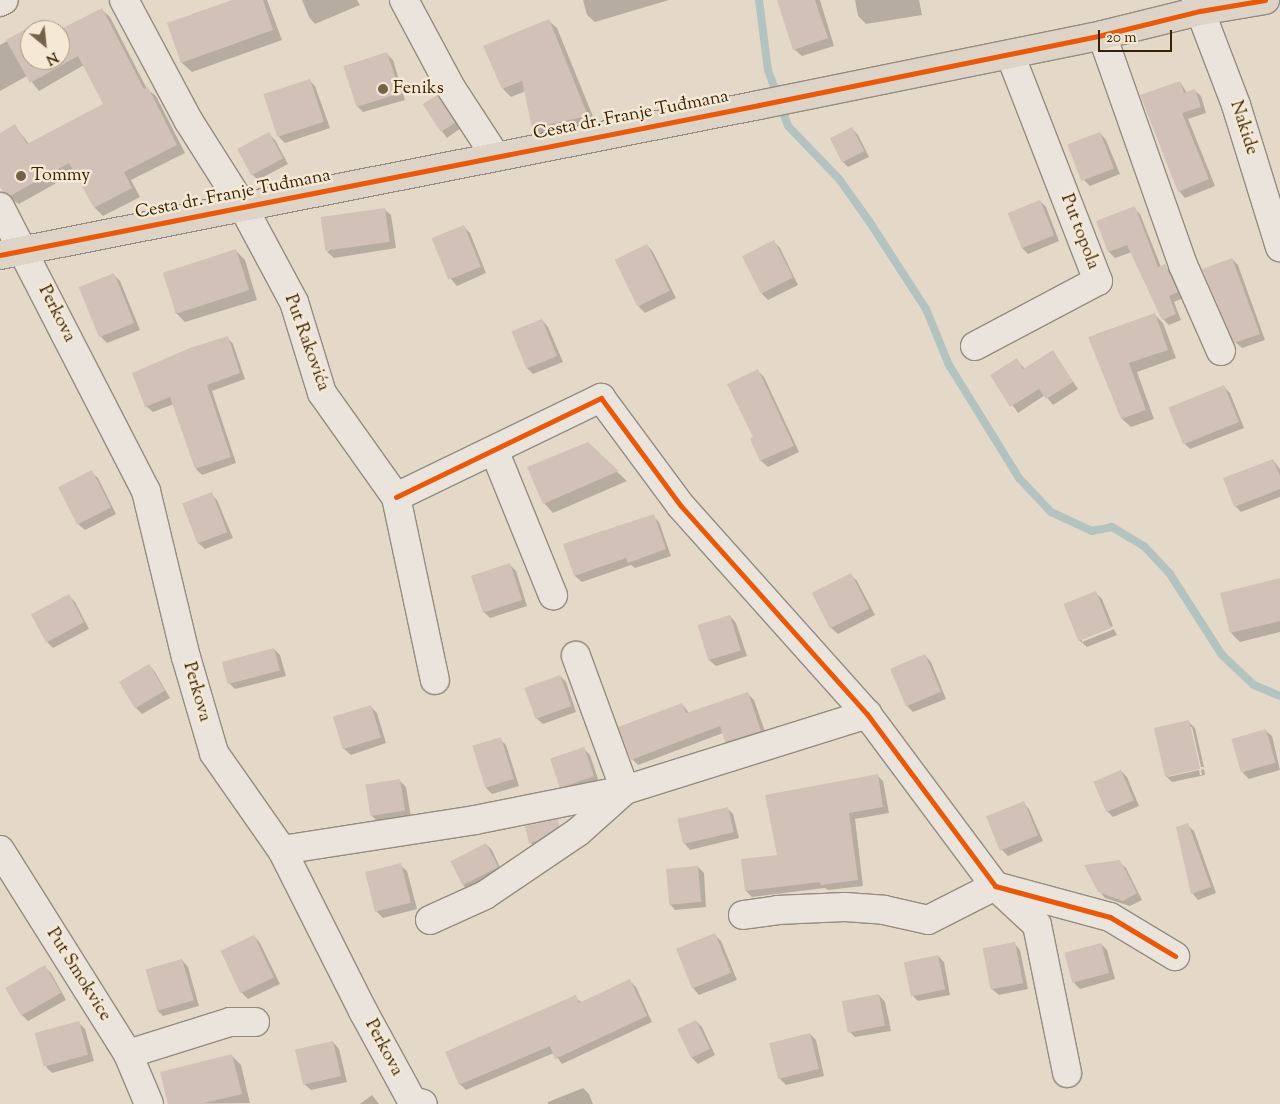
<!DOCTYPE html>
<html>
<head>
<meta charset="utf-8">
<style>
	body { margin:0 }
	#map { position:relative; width:1280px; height:1104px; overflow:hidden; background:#e4d9c9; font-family:"Sorts Mill Goudy",serif }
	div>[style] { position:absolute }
	.shadow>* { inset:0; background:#0003; transform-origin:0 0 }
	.stream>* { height:8px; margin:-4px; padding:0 4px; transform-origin:4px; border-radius:4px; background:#b3c3bf }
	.building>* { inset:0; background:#d1c1b6; transform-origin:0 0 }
	.roads { filter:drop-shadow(1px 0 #958c7f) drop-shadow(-1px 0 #958c7f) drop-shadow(0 1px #958c7f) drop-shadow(0 -1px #958c7f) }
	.minor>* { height:28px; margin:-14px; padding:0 14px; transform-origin:14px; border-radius:14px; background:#eae4dc }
	.major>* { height:28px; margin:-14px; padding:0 14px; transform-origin:14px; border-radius:14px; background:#ddd4c7 }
	.cycleway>* { height:5px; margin:-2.5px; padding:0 2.5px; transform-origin:2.5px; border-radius:2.5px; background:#e8590c }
	.dots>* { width:14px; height:14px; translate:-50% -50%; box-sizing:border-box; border:2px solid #f5e8d5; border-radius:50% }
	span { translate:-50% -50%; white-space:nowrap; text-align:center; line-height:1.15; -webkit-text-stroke:5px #f5e8d5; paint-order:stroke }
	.poi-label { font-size:18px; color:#372304 }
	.left { translate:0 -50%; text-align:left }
	.street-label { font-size:18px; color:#372304 }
	.north { position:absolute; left:20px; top:20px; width:50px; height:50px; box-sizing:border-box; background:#f5e8d5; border:1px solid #a99981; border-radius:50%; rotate:152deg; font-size:14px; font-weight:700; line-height:20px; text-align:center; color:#372304 }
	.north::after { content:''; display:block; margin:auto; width:18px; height:22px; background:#746349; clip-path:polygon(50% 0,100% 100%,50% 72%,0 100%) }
	.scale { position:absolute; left:1098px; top:30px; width:74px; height:22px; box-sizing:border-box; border:2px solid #372304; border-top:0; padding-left:6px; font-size:15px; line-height:18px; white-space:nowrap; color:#372304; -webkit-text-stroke:4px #f5e8d5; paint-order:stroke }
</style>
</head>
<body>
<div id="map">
	<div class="shadow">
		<i style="clip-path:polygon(235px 0,267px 0,282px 40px,192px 72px,182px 63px,168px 24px)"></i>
		<i style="clip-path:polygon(302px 0,357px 0,360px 5px,315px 24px,309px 17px)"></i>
		<i style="clip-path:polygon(583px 0,669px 0,595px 22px,587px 15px)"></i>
		<i style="clip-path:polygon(778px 0,820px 0,834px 46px,802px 56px,794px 49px)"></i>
		<i style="clip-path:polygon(855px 0,919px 0,922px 15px,866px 24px,858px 16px)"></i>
		<i style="clip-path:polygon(101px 9px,110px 17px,147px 89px,156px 96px,185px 153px,131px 180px,140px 197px,103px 216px,95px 208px,76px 172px,19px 204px,12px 200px,0 185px,0 134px,15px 126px,29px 144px,104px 104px,84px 65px,39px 91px,27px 76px,0 91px,0 45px,43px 21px,51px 30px,30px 30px,30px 60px,60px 60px)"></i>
		<i style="clip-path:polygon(548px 20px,557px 28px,596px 124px,542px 136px,533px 128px,526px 91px,511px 97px,503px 89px)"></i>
		<i style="clip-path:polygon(387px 54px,393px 60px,405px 100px,363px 112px,357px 106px,345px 66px)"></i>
		<i style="clip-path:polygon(309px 80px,315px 86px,330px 128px,285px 143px,279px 137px)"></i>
		<i style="clip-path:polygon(1180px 82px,1187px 93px,1194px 90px,1201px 96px,1206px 113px,1188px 119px,1215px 186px,1185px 198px,1179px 191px)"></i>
		<i style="left:437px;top:96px;width:40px;height:16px;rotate:55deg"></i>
		<i style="clip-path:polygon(852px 128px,858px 135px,869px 157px,848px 167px,842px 161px)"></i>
		<i style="clip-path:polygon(1100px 133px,1106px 140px,1120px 174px,1090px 186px,1084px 180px)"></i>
		<i style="clip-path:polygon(269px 134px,275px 140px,288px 164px,258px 180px,252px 174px)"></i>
		<i style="clip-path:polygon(1040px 201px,1046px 207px,1059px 241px,1028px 254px,1022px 248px)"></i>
		<i style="clip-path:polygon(1134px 208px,1140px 214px,1161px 267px,1164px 265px,1171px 272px,1183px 298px,1174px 302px,1181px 320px,1169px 325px,1163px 319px,1132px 252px,1115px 258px,1109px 252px,1098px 222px)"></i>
		<i style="clip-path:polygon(384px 209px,391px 215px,396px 248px,334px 258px,327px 252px)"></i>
		<i style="clip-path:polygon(464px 227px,470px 233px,486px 273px,457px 286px,451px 279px)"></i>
		<i style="clip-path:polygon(773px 241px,780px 248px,798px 285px,768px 300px,762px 294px)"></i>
		<i style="clip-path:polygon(647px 245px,653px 252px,676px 298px,645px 313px,639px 307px)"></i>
		<i style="clip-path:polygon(235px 250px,245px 260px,257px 300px,185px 322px,175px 312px)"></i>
		<i style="clip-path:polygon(1232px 259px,1238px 265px,1265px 340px,1242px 348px,1235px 342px)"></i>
		<i style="clip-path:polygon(114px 275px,120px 281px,140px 330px,107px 343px,101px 337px)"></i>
		<i style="clip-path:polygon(1154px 314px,1163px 323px,1176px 358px,1137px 372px,1154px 419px,1131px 427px,1122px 419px,1090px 337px)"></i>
		<i style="clip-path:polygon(542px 320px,548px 327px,563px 362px,533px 374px,527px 368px)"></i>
		<i style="clip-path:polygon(227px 337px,233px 344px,245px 379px,212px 391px,236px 463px,202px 475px,196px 469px,174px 404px,153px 412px,146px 406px)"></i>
		<i style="clip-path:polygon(1053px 352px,1078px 389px,1053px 405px,1045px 395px,1018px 413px,992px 375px,1017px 360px,1025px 369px)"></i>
		<i style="clip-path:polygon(758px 371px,764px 377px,799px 452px,768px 467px,761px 461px,752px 439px,754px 438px)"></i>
		<i style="clip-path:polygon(1224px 387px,1230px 393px,1244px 428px,1190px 449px,1184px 443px)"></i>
		<i style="clip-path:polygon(587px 444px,627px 481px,553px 513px,544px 503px)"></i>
		<i style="clip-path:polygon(1273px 460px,1280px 469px,1280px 497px,1241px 512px,1235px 506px)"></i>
		<i style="clip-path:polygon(91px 472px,98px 478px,116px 514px,85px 530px,78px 524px)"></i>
		<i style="clip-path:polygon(211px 494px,217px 500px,233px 538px,205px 549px,198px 543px)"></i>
		<i style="clip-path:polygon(653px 516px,659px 522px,671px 556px,635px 568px,631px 565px,582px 582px,575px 576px,564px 545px)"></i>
		<i style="clip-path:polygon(510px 565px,516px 571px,527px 606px,490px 618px,484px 612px)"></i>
		<i style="clip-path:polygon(851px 575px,857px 581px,875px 615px,838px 634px,831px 628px)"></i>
		<i style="clip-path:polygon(1280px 579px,1280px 632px,1240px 642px,1231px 633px)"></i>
		<i style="clip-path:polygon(1096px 593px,1102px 599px,1113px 626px,1082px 639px,1082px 642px,1114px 629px,1117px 635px,1087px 647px,1080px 641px)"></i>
		<i style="clip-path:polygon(69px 596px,75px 602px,89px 629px,53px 648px,47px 642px)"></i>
		<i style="clip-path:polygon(730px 616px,736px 623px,747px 656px,716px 666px,709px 660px,699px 626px)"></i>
		<i style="clip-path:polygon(274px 649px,280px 655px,286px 676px,235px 689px,229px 683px)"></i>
		<i style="clip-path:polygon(925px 655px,931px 662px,946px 699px,913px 712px,907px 706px,892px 669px)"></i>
		<i style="clip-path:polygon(149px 665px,155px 672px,170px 698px,142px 714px,136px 708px)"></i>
		<i style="clip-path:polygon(560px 676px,566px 682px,576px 712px,543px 724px,536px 718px)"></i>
		<i style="clip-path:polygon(748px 694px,754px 700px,767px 737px,732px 748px,726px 742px,723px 733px,638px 765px,632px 759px,682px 704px,689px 713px)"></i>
		<i style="clip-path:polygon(371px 707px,377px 713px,386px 743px,351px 755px,344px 749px,335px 718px)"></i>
		<i style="clip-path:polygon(1189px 722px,1195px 728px,1204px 767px,1201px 767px,1192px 727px,1189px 727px,1168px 777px,1199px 770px,1200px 775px,1202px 775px,1201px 770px,1204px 769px,1205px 775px,1172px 782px,1166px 776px)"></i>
		<i style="clip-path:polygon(1265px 730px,1272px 736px,1280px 770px,1249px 779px,1243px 773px)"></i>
		<i style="clip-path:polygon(500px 739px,506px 745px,519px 786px,492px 794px,486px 788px)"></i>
		<i style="clip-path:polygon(584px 749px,590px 755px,599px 782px,566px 793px,560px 786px)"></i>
		<i style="clip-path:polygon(1121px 771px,1127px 777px,1139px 806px,1113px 817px,1107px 811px)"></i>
		<i style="clip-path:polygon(877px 775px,883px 781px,889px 813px,855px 819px,863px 886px,828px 890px,825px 888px,752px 897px,746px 891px,742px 861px,779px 856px)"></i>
		<i style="clip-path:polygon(400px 781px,406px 787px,411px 817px,378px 822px,372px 816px,367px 786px)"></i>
		<i style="clip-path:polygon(1023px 803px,1029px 809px,1043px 841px,1008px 856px,1002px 850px)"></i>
		<i style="clip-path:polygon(727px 808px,733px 814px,739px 838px,690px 850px,684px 843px)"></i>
		<i style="clip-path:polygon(557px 821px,561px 829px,540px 843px,533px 845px,530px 842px)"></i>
		<i style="clip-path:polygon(1187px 825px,1194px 831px,1216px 893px,1198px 900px,1192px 893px)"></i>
		<i style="clip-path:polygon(486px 844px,492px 850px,503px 874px,469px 892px,463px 885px)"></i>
		<i style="clip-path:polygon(1119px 862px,1126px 868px,1142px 900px,1130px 906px,1105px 898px,1099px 891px)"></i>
		<i style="clip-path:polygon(400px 865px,407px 871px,417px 909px,383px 918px,377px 912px,367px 874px)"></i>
		<i style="clip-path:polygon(698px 867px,704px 873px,706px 907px,675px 910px,669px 903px)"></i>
		<i style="clip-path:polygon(715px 935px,721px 941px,737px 980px,699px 995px,693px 988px)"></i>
		<i style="clip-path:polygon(254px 936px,260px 943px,280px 984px,248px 999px,242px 993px,223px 951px)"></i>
		<i style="clip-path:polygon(1014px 943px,1020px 950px,1028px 989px,999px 995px,992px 989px,985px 950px)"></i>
		<i style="clip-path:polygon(1101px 944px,1107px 950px,1115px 979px,1080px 989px,1074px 983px)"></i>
		<i style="clip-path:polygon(938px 956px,944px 962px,950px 995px,918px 1001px,912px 995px)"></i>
		<i style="clip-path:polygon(182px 960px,188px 967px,199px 1006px,163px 1016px,157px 1010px)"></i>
		<i style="clip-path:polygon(44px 966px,51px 973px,66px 1000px,28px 1021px,22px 1015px)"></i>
		<i style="clip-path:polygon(630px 981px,636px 987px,652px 1022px,562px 1064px,554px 1053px,466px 1090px,460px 1084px,575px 997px,582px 1003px)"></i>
		<i style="clip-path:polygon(879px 995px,885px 1002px,891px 1031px,855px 1037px,849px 1031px)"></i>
		<i style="clip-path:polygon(696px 1021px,702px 1027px,715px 1055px,698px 1064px,691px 1057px,678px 1029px)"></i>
		<i style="clip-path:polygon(79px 1023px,85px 1029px,94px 1061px,52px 1073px,46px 1067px)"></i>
		<i style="clip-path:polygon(810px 1034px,816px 1040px,824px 1076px,786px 1085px,780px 1079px)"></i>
		<i style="clip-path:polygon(333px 1042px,339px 1049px,347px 1082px,311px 1090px,304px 1084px)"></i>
		<i style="clip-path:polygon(232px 1056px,241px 1065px,250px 1103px,169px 1104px)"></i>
		<i style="clip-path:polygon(583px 1088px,589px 1094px,593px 1104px,548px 1104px,548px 1102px)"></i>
		<i style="clip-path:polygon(372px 1095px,379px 1104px,360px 1104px)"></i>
	</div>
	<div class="stream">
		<i style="left:759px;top:0;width:71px;rotate:82.7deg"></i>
		<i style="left:768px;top:70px;width:59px;rotate:70.3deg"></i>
		<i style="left:788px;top:126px;width:74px;rotate:46.1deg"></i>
		<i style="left:839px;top:179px;width:52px;rotate:54.5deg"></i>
		<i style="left:869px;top:221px;width:105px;rotate:57.1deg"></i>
		<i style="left:926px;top:309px;width:61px;rotate:67.7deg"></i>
		<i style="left:949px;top:365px;width:133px;rotate:58.2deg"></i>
		<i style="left:1019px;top:478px;width:47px;rotate:46.7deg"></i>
		<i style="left:1051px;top:512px;width:45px;rotate:24.9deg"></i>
		<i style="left:1092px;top:531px;width:20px;rotate:-11deg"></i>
		<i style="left:1112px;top:527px;width:37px;rotate:31deg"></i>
		<i style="left:1144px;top:546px;width:38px;rotate:47deg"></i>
		<i style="left:1170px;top:574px;width:96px;rotate:57.3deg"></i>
		<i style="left:1222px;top:655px;width:44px;rotate:43.2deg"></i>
		<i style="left:1254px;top:685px;width:28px;rotate:23deg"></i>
	</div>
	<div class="building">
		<i style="clip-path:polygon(232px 0,263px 0,273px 30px,181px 63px,167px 23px)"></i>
		<i style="clip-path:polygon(777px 0,815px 0,828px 38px,793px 50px)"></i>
		<i style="clip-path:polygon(102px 8px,144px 89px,148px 87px,177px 145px,124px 172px,132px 188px,94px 208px,69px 163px,10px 196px,3px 192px,0 187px,0 133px,15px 124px,27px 144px,103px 104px,78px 56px,30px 83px,6px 40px,43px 19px,49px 30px,30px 30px,30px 60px,60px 60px,59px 30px)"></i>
		<i style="clip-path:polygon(549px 19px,588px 116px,532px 128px,522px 81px,502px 89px,483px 46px)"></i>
		<i style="left:387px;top:52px;width:43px;height:46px;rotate:72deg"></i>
		<i style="left:310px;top:79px;width:45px;height:49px;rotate:72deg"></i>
		<i style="clip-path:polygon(1180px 81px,1184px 93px,1195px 89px,1201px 107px,1182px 113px,1209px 179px,1178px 192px,1140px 95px)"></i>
		<i style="left:437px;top:95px;width:33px;height:17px;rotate:57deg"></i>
		<i style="left:852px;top:127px;width:27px;height:25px;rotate:63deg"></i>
		<i style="left:269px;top:132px;width:30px;height:36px;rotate:62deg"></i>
		<i style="left:1100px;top:132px;width:39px;height:35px;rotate:69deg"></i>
		<i style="left:1040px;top:200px;width:38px;height:35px;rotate:68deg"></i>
		<i style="clip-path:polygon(1135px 206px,1158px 267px,1165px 264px,1178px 292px,1169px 296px,1176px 314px,1162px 320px,1127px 245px,1108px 252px,1096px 221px)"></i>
		<i style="left:385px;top:208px;width:34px;height:65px;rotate:82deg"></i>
		<i style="left:464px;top:225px;width:45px;height:35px;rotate:68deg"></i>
		<i style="left:774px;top:240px;width:42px;height:36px;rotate:63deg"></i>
		<i style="left:647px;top:244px;width:52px;height:36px;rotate:64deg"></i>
		<i style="left:236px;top:249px;width:43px;height:77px;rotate:72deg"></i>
		<i style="clip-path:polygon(1232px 258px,1260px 334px,1234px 343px,1202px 269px)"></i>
		<i style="left:114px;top:273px;width:54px;height:38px;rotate:68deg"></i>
		<i style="clip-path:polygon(1155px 313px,1168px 350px,1129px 363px,1146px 410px,1121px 419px,1088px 337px)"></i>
		<i style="left:542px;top:319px;width:40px;height:33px;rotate:68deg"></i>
		<i style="clip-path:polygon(228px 336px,240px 373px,207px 385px,231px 457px,195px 469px,170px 397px,145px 407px,132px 373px,190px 348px)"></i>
		<i style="clip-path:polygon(1053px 350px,1073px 382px,1046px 399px,1039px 389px,1010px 407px,990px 375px,1017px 358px,1023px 369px)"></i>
		<i style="clip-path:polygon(758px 369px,794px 446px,760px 461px,750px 439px,753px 437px,727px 384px)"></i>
		<i style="left:1224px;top:385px;width:40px;height:60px;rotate:68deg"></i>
		<i style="clip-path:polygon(588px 442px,619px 471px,543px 504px,527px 467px)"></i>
		<i style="clip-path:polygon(1273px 459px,1280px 476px,1280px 489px,1234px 507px,1223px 478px)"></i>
		<i style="left:92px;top:470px;width:42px;height:38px;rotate:63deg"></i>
		<i style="left:212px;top:492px;width:43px;height:32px;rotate:69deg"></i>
		<i style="clip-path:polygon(654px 514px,666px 549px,628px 563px,626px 558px,574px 576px,563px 544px)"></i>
		<i style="left:510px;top:563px;width:39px;height:41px;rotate:72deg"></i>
		<i style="left:851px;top:573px;width:40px;height:44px;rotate:63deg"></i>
		<i style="clip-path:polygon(1280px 578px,1280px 621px,1230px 633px,1220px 593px)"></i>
		<i style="left:1096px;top:591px;width:40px;height:35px;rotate:68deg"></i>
		<i style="left:69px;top:594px;width:32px;height:43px;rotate:62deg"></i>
		<i style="left:730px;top:615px;width:37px;height:34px;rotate:73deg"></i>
		<i style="left:274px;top:648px;width:23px;height:54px;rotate:75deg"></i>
		<i style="left:925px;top:654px;width:41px;height:38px;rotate:67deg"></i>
		<i style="left:149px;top:664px;width:31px;height:35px;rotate:59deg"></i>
		<i style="left:560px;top:675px;width:33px;height:38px;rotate:70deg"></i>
		<i style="clip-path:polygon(748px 692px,761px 731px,725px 742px,720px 726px,631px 760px,618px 727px,682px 703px,686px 713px)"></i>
		<i style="left:371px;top:705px;width:34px;height:40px;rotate:73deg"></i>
		<i style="left:1189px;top:720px;width:50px;height:36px;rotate:77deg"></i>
		<i style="left:1266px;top:729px;width:35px;height:36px;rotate:74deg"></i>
		<i style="left:501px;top:737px;width:44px;height:30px;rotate:73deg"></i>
		<i style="left:584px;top:747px;width:31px;height:36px;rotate:71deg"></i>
		<i style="left:1121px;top:770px;width:33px;height:30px;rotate:67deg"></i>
		<i style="clip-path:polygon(878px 774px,883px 807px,849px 813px,858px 880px,821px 885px,820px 882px,745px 891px,741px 859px,777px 855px,765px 795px)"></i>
		<i style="left:400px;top:779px;width:32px;height:35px;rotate:81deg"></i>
		<i style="left:1024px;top:801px;width:37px;height:41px;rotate:68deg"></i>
		<i style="left:728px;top:807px;width:26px;height:52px;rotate:77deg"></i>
		<i style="clip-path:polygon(558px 819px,559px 826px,537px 841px,529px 843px,525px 826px)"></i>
		<i style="clip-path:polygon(1188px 823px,1211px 887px,1191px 894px,1176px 827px)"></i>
		<i style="left:486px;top:843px;width:27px;height:40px;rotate:63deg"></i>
		<i style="clip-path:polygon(1120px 860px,1137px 893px,1123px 901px,1098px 892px,1084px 865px)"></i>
		<i style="left:401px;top:863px;width:41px;height:37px;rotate:76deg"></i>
		<i style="left:698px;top:866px;width:36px;height:32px;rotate:85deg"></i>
		<i style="left:715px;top:933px;width:43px;height:42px;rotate:68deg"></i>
		<i style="left:254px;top:935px;width:47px;height:37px;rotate:65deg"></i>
		<i style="left:1015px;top:942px;width:42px;height:33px;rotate:79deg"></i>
		<i style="left:1101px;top:943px;width:31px;height:38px;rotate:75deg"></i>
		<i style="left:938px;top:955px;width:35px;height:35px;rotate:78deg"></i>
		<i style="left:182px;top:959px;width:43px;height:38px;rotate:74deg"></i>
		<i style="left:45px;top:965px;width:32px;height:46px;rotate:60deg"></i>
		<i style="clip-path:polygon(630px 979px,647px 1016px,555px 1059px,550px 1046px,459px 1085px,445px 1052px,576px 995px,579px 1003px)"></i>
		<i style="left:879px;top:994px;width:32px;height:38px;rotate:79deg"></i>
		<i style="left:696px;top:1020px;width:32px;height:21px;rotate:64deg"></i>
		<i style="left:79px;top:1021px;width:35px;height:46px;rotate:75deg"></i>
		<i style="left:810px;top:1033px;width:37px;height:42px;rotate:76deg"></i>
		<i style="left:333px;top:1041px;width:36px;height:39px;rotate:77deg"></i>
		<i style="clip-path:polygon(232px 1054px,242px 1094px,200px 1104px,168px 1104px,160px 1072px)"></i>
	</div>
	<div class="roads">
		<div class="minor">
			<i style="left:124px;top:0;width:136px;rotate:61.9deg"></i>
			<i style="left:188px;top:120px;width:103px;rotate:57.7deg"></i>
			<i style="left:243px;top:207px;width:108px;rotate:61.8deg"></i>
			<i style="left:294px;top:302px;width:95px;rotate:72.9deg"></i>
			<i style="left:322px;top:393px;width:128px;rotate:54.6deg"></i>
			<i style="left:396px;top:497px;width:187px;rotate:78deg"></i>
			<i style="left:404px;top:0;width:100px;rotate:61.9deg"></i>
			<i style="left:451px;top:88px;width:82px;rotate:56.9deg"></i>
			<i style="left:1196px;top:0;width:112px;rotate:69.1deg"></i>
			<i style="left:1236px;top:105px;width:149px;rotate:72.8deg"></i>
			<i style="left:0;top:2px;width:4px;rotate:-27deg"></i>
			<i style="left:1102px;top:35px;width:244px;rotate:70.6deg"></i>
			<i style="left:1183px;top:265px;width:94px;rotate:66.2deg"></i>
			<i style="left:0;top:207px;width:319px;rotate:62.8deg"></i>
			<i style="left:146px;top:491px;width:171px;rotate:76.5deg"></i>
			<i style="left:186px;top:657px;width:100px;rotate:73.7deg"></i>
			<i style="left:214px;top:753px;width:118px;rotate:55deg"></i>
			<i style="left:282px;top:850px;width:180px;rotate:63.3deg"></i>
			<i style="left:363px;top:1011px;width:102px;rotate:61.4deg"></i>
			<i style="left:412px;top:1101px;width:11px;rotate:15deg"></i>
			<i style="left:975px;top:346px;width:139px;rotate:-27.9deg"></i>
			<i style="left:1098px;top:281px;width:243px;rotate:-111.2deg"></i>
			<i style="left:494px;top:450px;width:157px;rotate:67.9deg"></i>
			<i style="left:396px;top:497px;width:228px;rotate:-25.8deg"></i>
			<i style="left:601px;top:398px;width:134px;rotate:53.5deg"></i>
			<i style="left:681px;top:506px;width:279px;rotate:48.2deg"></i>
			<i style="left:867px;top:714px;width:214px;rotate:53.3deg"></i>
			<i style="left:995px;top:886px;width:119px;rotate:15.1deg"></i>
			<i style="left:1110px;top:917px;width:76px;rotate:31deg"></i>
			<i style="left:0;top:850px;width:241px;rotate:57.9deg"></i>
			<i style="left:128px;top:1054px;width:54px;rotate:67.2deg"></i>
			<i style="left:282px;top:850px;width:195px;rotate:-8.8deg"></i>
			<i style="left:475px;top:820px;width:153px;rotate:-11.3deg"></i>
			<i style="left:625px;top:790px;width:254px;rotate:-17.4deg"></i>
			<i style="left:743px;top:915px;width:34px;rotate:-8deg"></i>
			<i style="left:777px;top:910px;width:68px;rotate:-2.5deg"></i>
			<i style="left:845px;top:907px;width:39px;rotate:4deg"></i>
			<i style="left:884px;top:910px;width:45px;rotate:12.8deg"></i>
			<i style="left:928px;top:920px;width:75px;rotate:-26.9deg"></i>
			<i style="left:995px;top:886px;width:57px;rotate:42.9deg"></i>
			<i style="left:1037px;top:925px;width:151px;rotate:78.5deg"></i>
			<i style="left:430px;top:920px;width:60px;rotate:-24.4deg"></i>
			<i style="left:485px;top:895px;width:112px;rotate:-34.1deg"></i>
			<i style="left:578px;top:832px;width:63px;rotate:-41.8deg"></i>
			<i style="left:625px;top:790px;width:143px;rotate:-110.1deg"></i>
			<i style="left:128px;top:1054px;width:107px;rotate:-17.4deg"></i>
			<i style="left:230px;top:1022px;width:25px"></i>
		</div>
		<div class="major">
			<i style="left:0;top:255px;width:774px;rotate:-11.18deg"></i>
			<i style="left:759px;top:105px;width:350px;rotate:-11.5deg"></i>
			<i style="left:1102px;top:35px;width:101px;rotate:-13.8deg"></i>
			<i style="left:1200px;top:11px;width:66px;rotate:-9.6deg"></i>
		</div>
	</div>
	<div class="cycleway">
		<i style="left:0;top:255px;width:774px;rotate:-11.18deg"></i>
		<i style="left:759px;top:105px;width:350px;rotate:-11.5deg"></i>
		<i style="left:1102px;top:35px;width:101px;rotate:-13.8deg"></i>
		<i style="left:1200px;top:11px;width:66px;rotate:-9.6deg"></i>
		<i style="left:396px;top:497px;width:228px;rotate:-25.8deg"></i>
		<i style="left:601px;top:398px;width:134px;rotate:53.5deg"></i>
		<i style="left:681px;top:506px;width:279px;rotate:48.2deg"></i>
		<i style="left:867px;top:714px;width:214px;rotate:53.3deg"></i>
		<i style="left:995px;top:886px;width:119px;rotate:15.1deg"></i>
		<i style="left:1110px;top:917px;width:76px;rotate:31deg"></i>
	</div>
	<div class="dots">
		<i style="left:383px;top:89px;background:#746349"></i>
		<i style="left:21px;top:176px;background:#746349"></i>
	</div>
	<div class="poi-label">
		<span class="left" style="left:393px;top:89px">Feniks</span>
		<span class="left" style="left:31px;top:176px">Tommy</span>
	</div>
	<div class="street-label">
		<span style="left:631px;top:116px;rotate:-11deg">Cesta dr. Franje Tuđmana</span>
		<span style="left:1243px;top:128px;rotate:72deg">Nakide</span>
		<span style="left:233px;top:195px;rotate:-11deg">Cesta dr. Franje Tuđmana</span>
		<span style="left:1079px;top:232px;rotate:69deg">Put topola</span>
		<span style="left:56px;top:314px;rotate:63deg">Perkova</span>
		<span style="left:306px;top:343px;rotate:70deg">Put Rakovića</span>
		<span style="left:196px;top:692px;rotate:74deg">Perkova</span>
		<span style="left:78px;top:975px;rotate:58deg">Put Smokvice</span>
		<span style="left:383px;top:1048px;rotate:62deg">Perkova</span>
	</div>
	<div class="north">N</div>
	<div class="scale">20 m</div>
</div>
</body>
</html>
